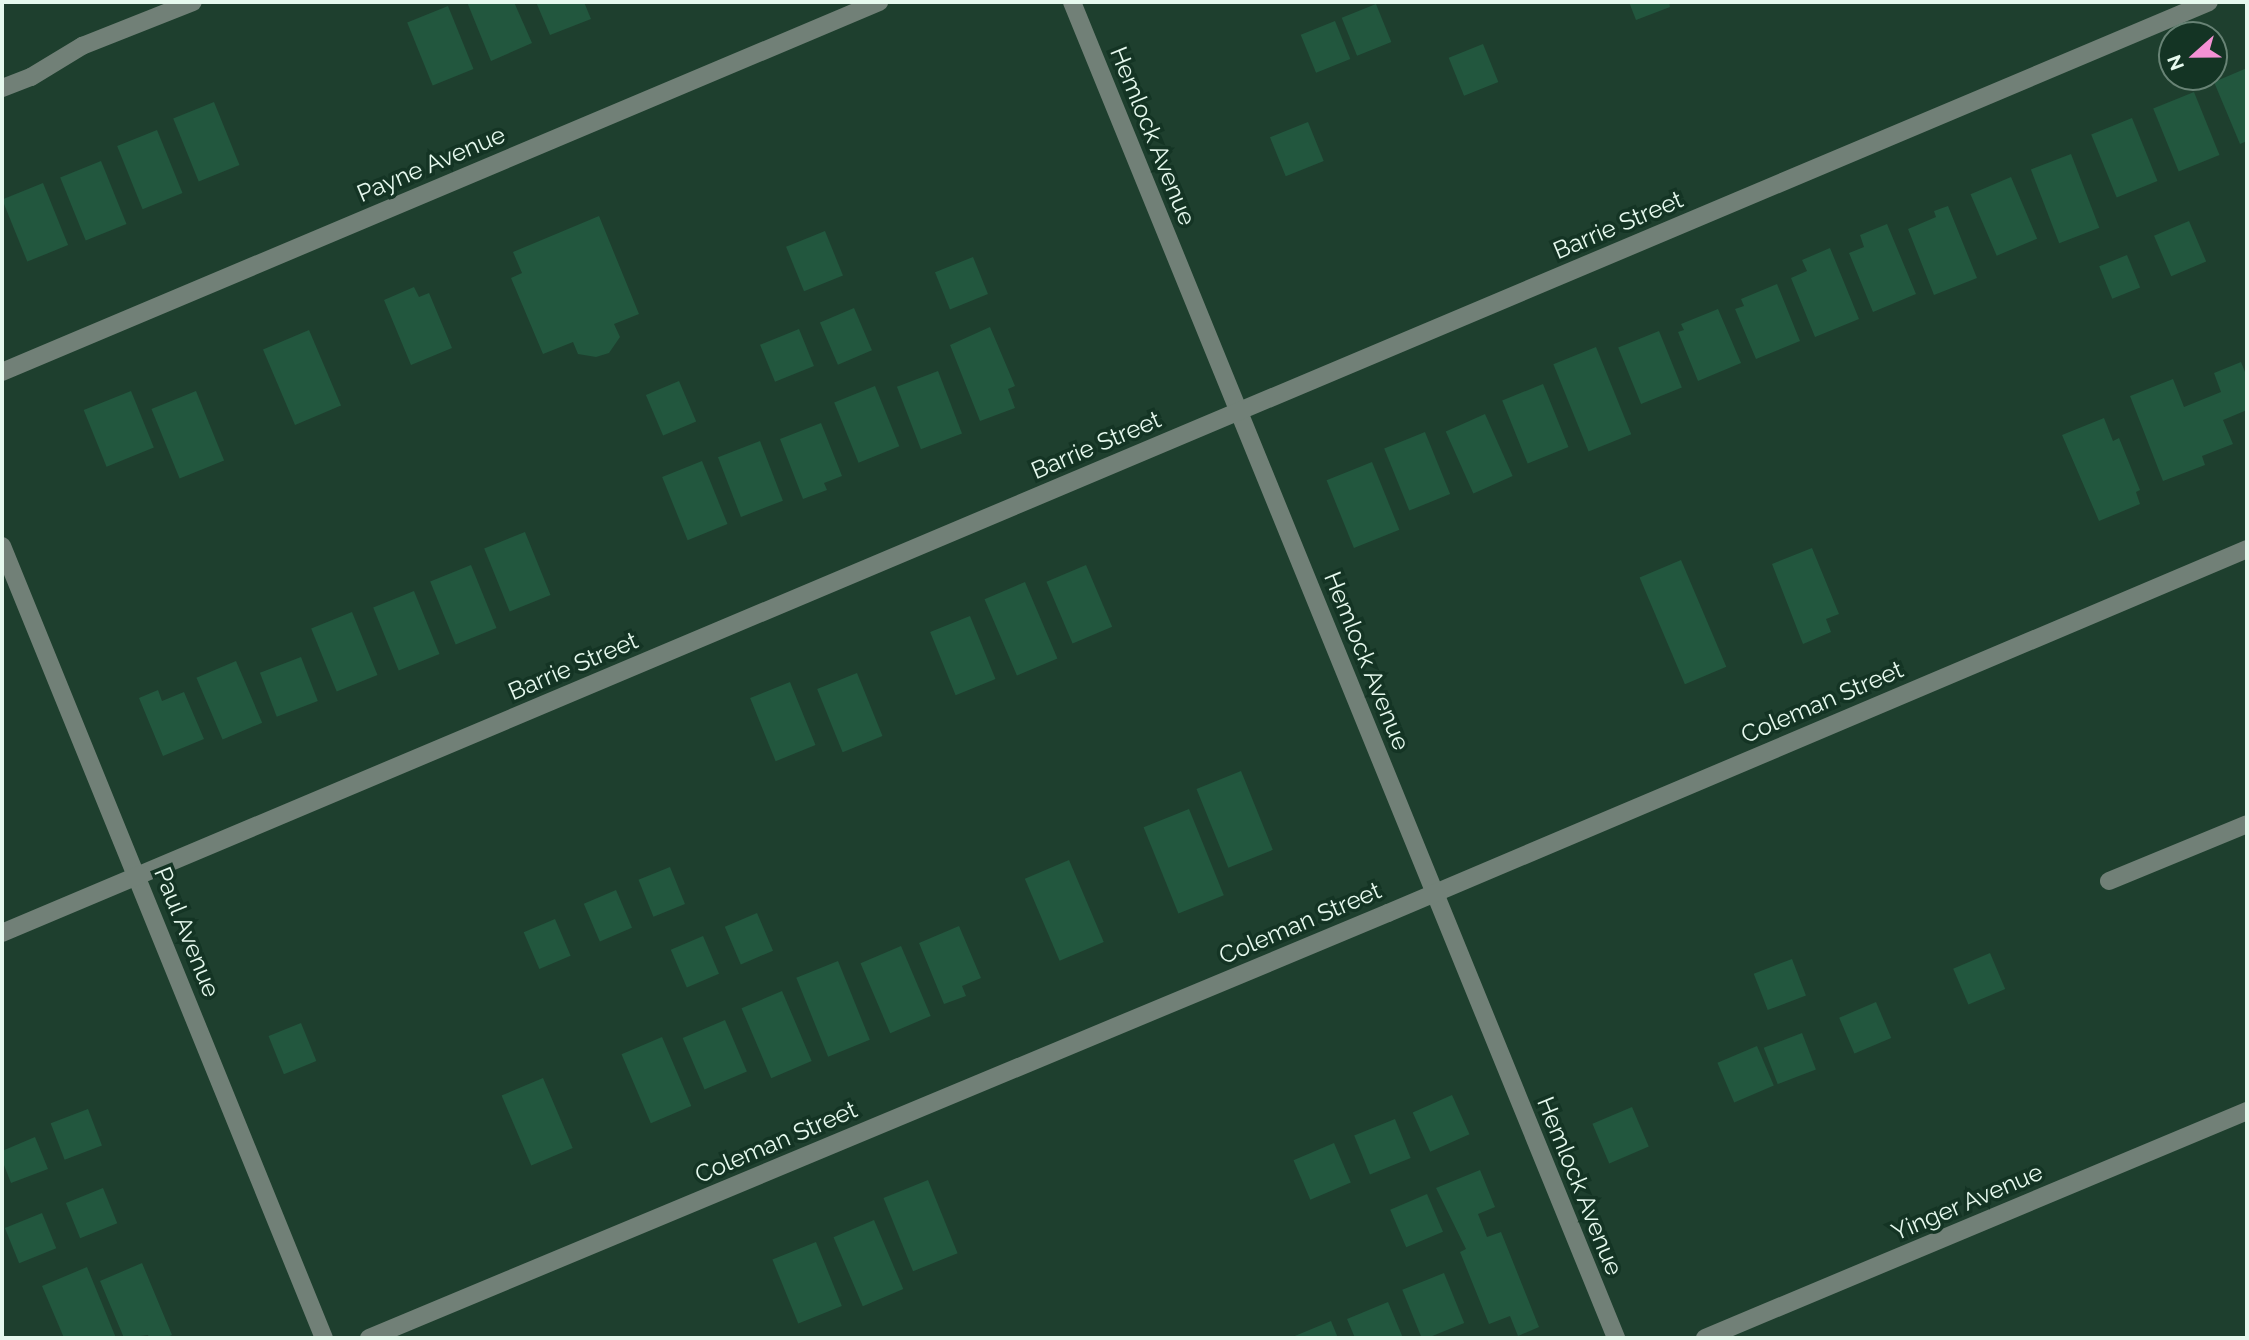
<!DOCTYPE html>
<html>
<head>
<meta charset="utf-8">
<style>
	body { margin:0 }
	#map { position:relative; width:2249px; height:1340px; overflow:hidden; background:#1e3f2e; font-family:Raleway,sans-serif }
	div>[style] { position:absolute }
	.building>* { inset:0; background:#22573e; transform-origin:0 0 }
	.minor>* { height:18px; margin:-9px; padding:0 9px; transform-origin:9px; border-radius:9px; background:#718077 }
	span { translate:-50% -50%; white-space:nowrap; text-align:center; line-height:1.15; -webkit-text-stroke:7px #143424; paint-order:stroke }
	.street-label { font-size:24px; color:#e6f9ee }
	.frame { position:absolute; inset:0; border:4px solid #e6f9ee; pointer-events:none }
	.north { position:absolute; left:2158px; top:21px; width:70px; height:70px; box-sizing:border-box; background:#143424; border:2px solid #688375; border-radius:50%; rotate:249deg; font-size:19px; font-weight:700; line-height:28px; text-align:center; color:#e6f9ee }
	.north::after { content:''; display:block; margin:auto; width:24px; height:32px; background:#f491d4; clip-path:polygon(50% 0,100% 100%,50% 72%,0 100%) }
</style>
</head>
<body>
<div id="map">
	<div class="building">
		<i style="clip-path:polygon(467px 2px,514px 2px,532px 43px,491px 61px)"></i>
		<i style="clip-path:polygon(536px 2px,584px 2px,591px 19px,550px 35px)"></i>
		<i style="clip-path:polygon(1629px 2px,1669px 2px,1670px 7px,1636px 20px)"></i>
		<i style="left:1376px;top:4px;width:41px;height:37px;rotate:68deg"></i>
		<i style="left:448px;top:6px;width:68px;height:44px;rotate:68deg"></i>
		<i style="left:1335px;top:21px;width:41px;height:37px;rotate:68deg"></i>
		<i style="left:1483px;top:44px;width:41px;height:37px;rotate:68deg"></i>
		<i style="clip-path:polygon(2247px 68px,2247px 141px,2240px 144px,2214px 82px)"></i>
		<i style="left:2194px;top:92px;width:68px;height:44px;rotate:68deg"></i>
		<i style="left:214px;top:102px;width:68px;height:44px;rotate:68deg"></i>
		<i style="left:2132px;top:118px;width:68px;height:44px;rotate:68deg"></i>
		<i style="left:1308px;top:122px;width:42px;height:41px;rotate:68deg"></i>
		<i style="left:157px;top:130px;width:68px;height:43px;rotate:68deg"></i>
		<i style="left:2071px;top:154px;width:79px;height:43px;rotate:69deg"></i>
		<i style="left:101px;top:161px;width:68px;height:44px;rotate:68deg"></i>
		<i style="left:2011px;top:177px;width:67px;height:44px;rotate:67deg"></i>
		<i style="left:43px;top:183px;width:67px;height:44px;rotate:68deg"></i>
		<i style="clip-path:polygon(1948px 206px,1977px 278px,1934px 295px,1908px 229px,1936px 217px,1934px 211px)"></i>
		<i style="clip-path:polygon(599px 216px,639px 314px,614px 324px,620px 337px,609px 353px,596px 357px,578px 354px,573px 342px,543px 354px,511px 278px,522px 273px,513px 252px)"></i>
		<i style="left:2189px;top:221px;width:44px;height:38px;rotate:67deg"></i>
		<i style="clip-path:polygon(1887px 224px,1916px 294px,1873px 312px,1849px 253px,1864px 247px,1860px 235px)"></i>
		<i style="left:825px;top:231px;width:48px;height:42px;rotate:68deg"></i>
		<i style="clip-path:polygon(1830px 248px,1859px 319px,1815px 337px,1791px 278px,1807px 271px,1802px 260px)"></i>
		<i style="left:2127px;top:255px;width:35px;height:30px;rotate:68deg"></i>
		<i style="left:973px;top:257px;width:40px;height:41px;rotate:68deg"></i>
		<i style="clip-path:polygon(1777px 284px,1800px 341px,1756px 359px,1735px 309px,1744px 306px,1741px 299px)"></i>
		<i style="clip-path:polygon(414px 287px,419px 297px,429px 293px,452px 348px,411px 365px,384px 300px)"></i>
		<i style="left:854px;top:308px;width:46px;height:37px;rotate:67deg"></i>
		<i style="clip-path:polygon(1718px 309px,1741px 363px,1698px 381px,1678px 332px,1684px 330px,1681px 324px)"></i>
		<i style="clip-path:polygon(990px 327px,1015px 386px,1008px 389px,1015px 408px,980px 421px,950px 345px)"></i>
		<i style="left:799px;top:329px;width:40px;height:42px;rotate:68deg"></i>
		<i style="left:309px;top:330px;width:82px;height:50px;rotate:67deg"></i>
		<i style="left:1659px;top:331px;width:61px;height:44px;rotate:68deg"></i>
		<i style="left:1596px;top:347px;width:94px;height:46px;rotate:68deg"></i>
		<i style="clip-path:polygon(2241px 362px,2247px 377px,2247px 410px,2223px 420px,2233px 444px,2202px 456px,2205px 465px,2163px 481px,2130px 396px,2173px 379px,2184px 407px,2221px 392px,2214px 373px)"></i>
		<i style="left:938px;top:371px;width:67px;height:44px;rotate:69deg"></i>
		<i style="left:679px;top:381px;width:44px;height:36px;rotate:67deg"></i>
		<i style="left:1543px;top:384px;width:68px;height:44px;rotate:68deg"></i>
		<i style="left:875px;top:386px;width:65px;height:44px;rotate:68deg"></i>
		<i style="left:131px;top:391px;width:61px;height:51px;rotate:68deg"></i>
		<i style="left:196px;top:391px;width:75px;height:48px;rotate:68deg"></i>
		<i style="left:1485px;top:414px;width:68px;height:43px;rotate:66deg"></i>
		<i style="clip-path:polygon(2104px 418px,2113px 441px,2119px 438px,2140px 490px,2136px 492px,2140px 504px,2099px 521px,2062px 435px)"></i>
		<i style="clip-path:polygon(821px 423px,842px 476px,824px 483px,827px 490px,803px 499px,780px 439px)"></i>
		<i style="left:1425px;top:432px;width:67px;height:44px;rotate:68deg"></i>
		<i style="left:760px;top:441px;width:64px;height:45px;rotate:69deg"></i>
		<i style="left:702px;top:461px;width:68px;height:43px;rotate:68deg"></i>
		<i style="left:1372px;top:462px;width:73px;height:49px;rotate:68deg"></i>
		<i style="left:525px;top:532px;width:68px;height:44px;rotate:68deg"></i>
		<i style="clip-path:polygon(1812px 548px,1839px 614px,1826px 619px,1831px 632px,1803px 644px,1772px 564px)"></i>
		<i style="left:1681px;top:560px;width:116px;height:45px;rotate:67deg"></i>
		<i style="left:471px;top:565px;width:68px;height:44px;rotate:68deg"></i>
		<i style="left:1086px;top:565px;width:67px;height:43px;rotate:67deg"></i>
		<i style="left:1025px;top:582px;width:83px;height:44px;rotate:67deg"></i>
		<i style="left:414px;top:591px;width:68px;height:44px;rotate:68deg"></i>
		<i style="left:352px;top:612px;width:68px;height:44px;rotate:68deg"></i>
		<i style="left:970px;top:616px;width:68px;height:43px;rotate:68deg"></i>
		<i style="left:301px;top:657px;width:47px;height:44px;rotate:69deg"></i>
		<i style="left:236px;top:661px;width:67px;height:43px;rotate:67deg"></i>
		<i style="left:857px;top:673px;width:68px;height:43px;rotate:68deg"></i>
		<i style="left:790px;top:682px;width:68px;height:43px;rotate:68deg"></i>
		<i style="clip-path:polygon(158px 690px,162px 701px,184px 692px,204px 739px,163px 756px,139px 698px)"></i>
		<i style="left:1241px;top:771px;width:85px;height:48px;rotate:68deg"></i>
		<i style="left:1189px;top:809px;width:93px;height:49px;rotate:68deg"></i>
		<i style="left:1069px;top:860px;width:89px;height:48px;rotate:67deg"></i>
		<i style="left:670px;top:867px;width:40px;height:34px;rotate:68deg"></i>
		<i style="left:616px;top:890px;width:41px;height:35px;rotate:67deg"></i>
		<i style="left:757px;top:913px;width:41px;height:35px;rotate:67deg"></i>
		<i style="left:555px;top:919px;width:40px;height:34px;rotate:67deg"></i>
		<i style="clip-path:polygon(959px 926px,981px 978px,962px 986px,966px 996px,944px 1004px,919px 943px)"></i>
		<i style="left:703px;top:936px;width:41px;height:35px;rotate:67deg"></i>
		<i style="left:901px;top:946px;width:76px;height:44px;rotate:67deg"></i>
		<i style="left:1990px;top:953px;width:39px;height:40px;rotate:67deg"></i>
		<i style="left:1792px;top:959px;width:39px;height:41px;rotate:69deg"></i>
		<i style="left:838px;top:961px;width:85px;height:45px;rotate:68deg"></i>
		<i style="left:782px;top:991px;width:76px;height:44px;rotate:67deg"></i>
		<i style="left:1876px;top:1002px;width:39px;height:40px;rotate:67deg"></i>
		<i style="left:725px;top:1020px;width:56px;height:46px;rotate:67deg"></i>
		<i style="left:301px;top:1023px;width:41px;height:35px;rotate:68deg"></i>
		<i style="left:1802px;top:1033px;width:39px;height:41px;rotate:69deg"></i>
		<i style="left:662px;top:1037px;width:75px;height:44px;rotate:67deg"></i>
		<i style="left:1757px;top:1046px;width:43px;height:43px;rotate:67deg"></i>
		<i style="left:543px;top:1078px;width:76px;height:45px;rotate:67deg"></i>
		<i style="left:1452px;top:1095px;width:43px;height:43px;rotate:66deg"></i>
		<i style="left:1632px;top:1107px;width:43px;height:43px;rotate:67deg"></i>
		<i style="left:88px;top:1109px;width:39px;height:40px;rotate:69deg"></i>
		<i style="left:1395px;top:1119px;width:42px;height:44px;rotate:68deg"></i>
		<i style="clip-path:polygon(35px 1137px,48px 1169px,11px 1183px,2px 1160px,2px 1151px)"></i>
		<i style="left:1334px;top:1143px;width:43px;height:44px;rotate:67deg"></i>
		<i style="clip-path:polygon(1480px 1170px,1495px 1207px,1478px 1214px,1487px 1237px,1501px 1232px,1539px 1327px,1518px 1336px,1510px 1316px,1489px 1324px,1460px 1252px,1466px 1249px,1436px 1188px)"></i>
		<i style="left:928px;top:1180px;width:79px;height:48px;rotate:68deg"></i>
		<i style="left:103px;top:1188px;width:38px;height:40px;rotate:68deg"></i>
		<i style="left:1427px;top:1194px;width:41px;height:40px;rotate:67deg"></i>
		<i style="left:42px;top:1213px;width:38px;height:40px;rotate:68deg"></i>
		<i style="left:874px;top:1220px;width:75px;height:44px;rotate:67deg"></i>
		<i style="left:816px;top:1242px;width:69px;height:47px;rotate:68deg"></i>
		<i style="clip-path:polygon(142px 1263px,172px 1335px,164px 1338px,149px 1338px,148px 1335px,124px 1338px,100px 1281px)"></i>
		<i style="clip-path:polygon(87px 1267px,116px 1338px,64px 1338px,42px 1286px)"></i>
		<i style="left:1444px;top:1273px;width:54px;height:45px;rotate:68deg"></i>
		<i style="clip-path:polygon(1388px 1302px,1403px 1338px,1355px 1338px,1347px 1319px)"></i>
		<i style="clip-path:polygon(1331px 1321px,1338px 1338px,1290px 1338px)"></i>
	</div>
	<div class="minor">
		<i style="left:1072px;top:2px;width:1443px;rotate:67.84deg"></i>
		<i style="left:2px;top:88px;width:31px;rotate:-21deg"></i>
		<i style="left:31px;top:77px;width:60px;rotate:-31.3deg"></i>
		<i style="left:82px;top:46px;width:119px;rotate:-21.6deg"></i>
		<i style="left:2px;top:372px;width:952px;rotate:-22.87deg"></i>
		<i style="left:2px;top:546px;width:855px;rotate:67.88deg"></i>
		<i style="left:2109px;top:881px;width:149px;rotate:-22.4deg"></i>
		<i style="left:2px;top:933px;width:2395px;rotate:-22.87deg"></i>
		<i style="left:369px;top:1338px;width:1104px;rotate:-22.64deg"></i>
		<i style="left:1388px;top:913px;width:933px;rotate:-22.96deg"></i>
		<i style="left:1705px;top:1338px;width:588px;rotate:-22.72deg"></i>
	</div>
	<div class="street-label">
		<span style="left:1153px;top:136px;rotate:68deg">Hemlock Avenue</span>
		<span style="left:431px;top:164px;rotate:-23deg">Payne Avenue</span>
		<span style="left:1618px;top:225px;rotate:-23deg">Barrie Street</span>
		<span style="left:1096px;top:445px;rotate:-23deg">Barrie Street</span>
		<span style="left:1367px;top:661px;rotate:68deg">Hemlock Avenue</span>
		<span style="left:573px;top:666px;rotate:-23deg">Barrie Street</span>
		<span style="left:1822px;top:702px;rotate:-23deg">Coleman Street</span>
		<span style="left:1300px;top:923px;rotate:-23deg">Coleman Street</span>
		<span style="left:187px;top:932px;rotate:68deg">Paul Avenue</span>
		<span style="left:776px;top:1142px;rotate:-23deg">Coleman Street</span>
		<span style="left:1580px;top:1186px;rotate:68deg">Hemlock Avenue</span>
		<span style="left:1967px;top:1202px;rotate:-23deg">Yinger Avenue</span>
	</div>
	<div class="frame"></div>
	<div class="north">N</div>
</div>
</body>
</html>
